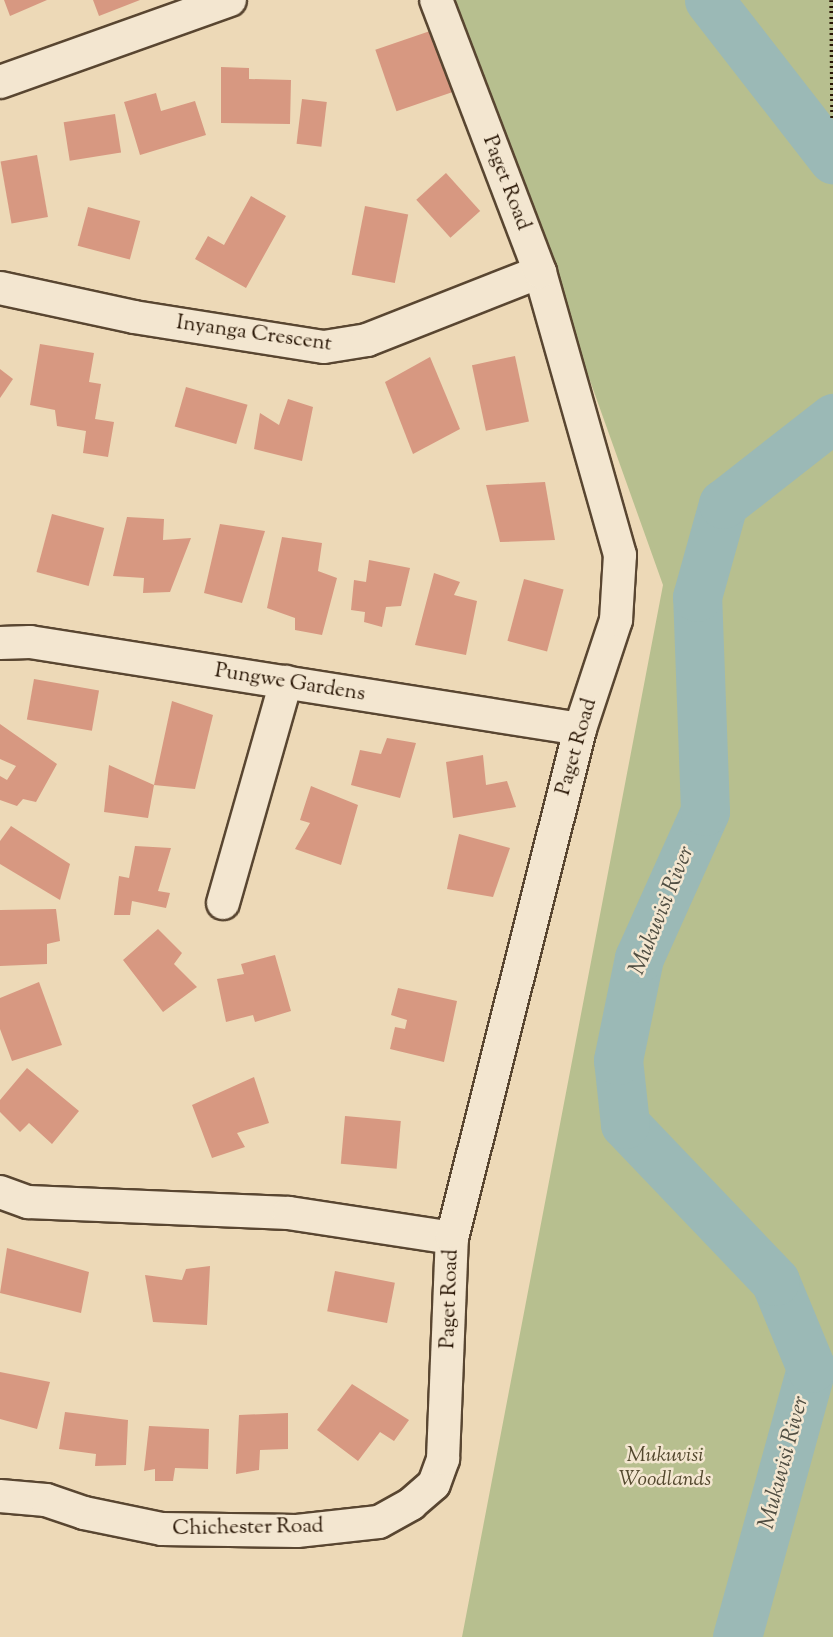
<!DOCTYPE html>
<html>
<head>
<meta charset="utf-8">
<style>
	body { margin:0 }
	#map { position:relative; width:833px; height:1637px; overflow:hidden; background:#edd9b7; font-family:"Sorts Mill Goudy",serif }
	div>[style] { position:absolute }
	.green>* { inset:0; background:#b7bf8f }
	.river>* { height:49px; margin:-24.5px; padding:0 24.5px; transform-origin:24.5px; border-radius:24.5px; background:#9bb9b6 }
	.building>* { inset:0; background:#d79881; transform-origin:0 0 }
	.path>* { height:4.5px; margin-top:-2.25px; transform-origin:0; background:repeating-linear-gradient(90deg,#281504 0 2px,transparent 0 5.5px) }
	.roads { filter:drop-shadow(2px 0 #594631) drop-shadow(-2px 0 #594631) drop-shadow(0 2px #594631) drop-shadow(0 -2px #594631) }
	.street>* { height:32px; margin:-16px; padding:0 16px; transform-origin:16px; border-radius:16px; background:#f3e6d0 }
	span { translate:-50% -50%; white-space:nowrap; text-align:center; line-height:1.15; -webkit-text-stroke:5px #f3e6d0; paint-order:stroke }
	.street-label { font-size:21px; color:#281504 }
	.park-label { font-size:21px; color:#53482e; font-style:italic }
	.water-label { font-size:23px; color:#504e42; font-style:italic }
</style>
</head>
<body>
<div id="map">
	<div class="green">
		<i style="clip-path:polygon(454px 0,833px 0,833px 1637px,462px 1637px,663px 585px)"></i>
	</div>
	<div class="river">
		<i style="left:709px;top:0;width:202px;rotate:52.1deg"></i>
		<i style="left:737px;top:1637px;width:279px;rotate:-74.6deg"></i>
		<i style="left:811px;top:1368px;width:94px;rotate:-112.5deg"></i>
		<i style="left:775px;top:1281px;width:217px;rotate:-133.7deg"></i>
		<i style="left:625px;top:1124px;width:64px;rotate:-96.2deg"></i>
		<i style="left:618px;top:1060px;width:104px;rotate:-78.4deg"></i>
		<i style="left:639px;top:958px;width:161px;rotate:-65.8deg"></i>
		<i style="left:705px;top:811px;width:214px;rotate:-92.1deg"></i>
		<i style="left:697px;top:597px;width:97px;rotate:-74.4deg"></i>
		<i style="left:723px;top:504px;width:140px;rotate:-38deg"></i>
	</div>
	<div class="building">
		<i style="clip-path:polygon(4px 0,47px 0,10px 16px)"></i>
		<i style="clip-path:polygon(93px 0,140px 0,99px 16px)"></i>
		<i style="left:433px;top:30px;width:65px;height:61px;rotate:71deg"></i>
		<i style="clip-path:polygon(221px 67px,249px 68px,249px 79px,291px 80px,290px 124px,221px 123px)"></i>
		<i style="clip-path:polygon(156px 93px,161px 111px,195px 101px,206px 135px,140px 155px,124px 102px)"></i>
		<i style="left:302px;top:99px;width:25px;height:45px;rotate:7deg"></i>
		<i style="left:115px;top:114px;width:39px;height:52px;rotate:81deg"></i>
		<i style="left:37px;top:155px;width:63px;height:37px;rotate:80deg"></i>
		<i style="left:446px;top:173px;width:51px;height:40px;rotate:48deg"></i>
		<i style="clip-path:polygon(251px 196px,286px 216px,246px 288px,195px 259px,208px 236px,224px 245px)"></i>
		<i style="left:365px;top:206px;width:44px;height:70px;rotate:11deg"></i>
		<i style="left:88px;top:207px;width:54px;height:40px;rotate:15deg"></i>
		<i style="clip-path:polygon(40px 344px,94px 353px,89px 382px,101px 384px,95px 419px,114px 422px,108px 457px,83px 453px,86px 431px,57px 426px,55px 410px,30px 405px)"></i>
		<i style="left:515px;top:356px;width:67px;height:44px;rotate:78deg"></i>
		<i style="clip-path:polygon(430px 357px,460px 429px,413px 454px,385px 382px)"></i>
		<i style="clip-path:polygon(0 369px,13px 379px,0 398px)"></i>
		<i style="left:186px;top:387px;width:64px;height:41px;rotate:16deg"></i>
		<i style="clip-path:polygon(288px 399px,313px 407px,302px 461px,254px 449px,260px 413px,279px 425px)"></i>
		<i style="clip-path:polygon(545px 482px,555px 540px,500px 542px,486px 485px)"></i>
		<i style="left:52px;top:514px;width:54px;height:60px;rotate:15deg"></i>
		<i style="clip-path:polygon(127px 517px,164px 519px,163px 540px,191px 538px,170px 592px,143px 593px,144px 578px,113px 576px)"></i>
		<i style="clip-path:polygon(220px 524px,265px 531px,242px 603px,204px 593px)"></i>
		<i style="clip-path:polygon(282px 537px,322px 543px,318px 571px,337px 578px,322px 635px,295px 630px,295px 618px,267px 608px)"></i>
		<i style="clip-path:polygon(369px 560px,410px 568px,401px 606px,386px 607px,382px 627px,364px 622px,365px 612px,351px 610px,354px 580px,366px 582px)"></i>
		<i style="clip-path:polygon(434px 573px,460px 582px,454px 595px,477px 601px,466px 655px,415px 645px)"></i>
		<i style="left:524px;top:579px;width:41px;height:64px;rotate:15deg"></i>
		<i style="left:34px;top:679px;width:66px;height:41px;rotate:10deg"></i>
		<i style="clip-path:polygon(172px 701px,213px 715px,195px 789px,154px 785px)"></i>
		<i style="clip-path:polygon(0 724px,57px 764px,36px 802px,23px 799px,17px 806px,0 800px,0 776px,7px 780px,16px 766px,0 759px)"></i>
		<i style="clip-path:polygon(387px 738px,416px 743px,400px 798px,351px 785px,360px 750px,381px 754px)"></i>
		<i style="clip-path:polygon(483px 755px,486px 785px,507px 781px,516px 807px,453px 818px,446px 762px)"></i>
		<i style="clip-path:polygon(109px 765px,154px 785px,148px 818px,104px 812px)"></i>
		<i style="clip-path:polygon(311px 786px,358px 805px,341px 865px,295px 849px,310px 823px,300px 820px)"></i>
		<i style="clip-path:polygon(11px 826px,70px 864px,60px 900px,0 864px,0 841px)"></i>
		<i style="clip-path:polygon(459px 834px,510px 848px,493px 897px,447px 889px)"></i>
		<i style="clip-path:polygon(135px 846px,171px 848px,158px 891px,170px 893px,166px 908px,132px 901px,130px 915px,114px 915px,119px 876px,129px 878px)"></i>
		<i style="clip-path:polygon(56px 909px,60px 941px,47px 944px,47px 964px,0 966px,0 910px)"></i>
		<i style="clip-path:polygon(158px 929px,182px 953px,174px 964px,197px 987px,163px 1012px,123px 960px)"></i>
		<i style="clip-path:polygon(275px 955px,291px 1011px,255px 1022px,253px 1015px,226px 1022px,217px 979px,244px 974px,241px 964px)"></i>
		<i style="clip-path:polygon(39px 982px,62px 1045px,12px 1061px,0 1029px,0 998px)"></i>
		<i style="clip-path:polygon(398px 988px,457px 1001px,444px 1062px,390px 1049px,395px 1027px,405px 1029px,407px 1020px,391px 1015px)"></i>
		<i style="clip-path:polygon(27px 1068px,79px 1111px,52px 1144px,29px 1123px,20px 1132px,0 1112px,0 1100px)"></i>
		<i style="clip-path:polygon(254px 1077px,269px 1123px,237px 1133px,245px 1147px,212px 1158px,192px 1105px)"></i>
		<i style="left:345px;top:1116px;width:56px;height:48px;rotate:5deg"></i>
		<i style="clip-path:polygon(7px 1248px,89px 1272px,81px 1313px,0 1293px)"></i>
		<i style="clip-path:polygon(210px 1266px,207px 1325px,153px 1322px,145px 1275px,182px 1280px,186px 1269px)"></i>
		<i style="left:335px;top:1271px;width:61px;height:41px;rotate:11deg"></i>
		<i style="clip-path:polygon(0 1372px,50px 1382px,37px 1429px,0 1419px)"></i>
		<i style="clip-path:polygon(352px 1384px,409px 1420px,394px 1441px,380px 1432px,358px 1461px,317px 1430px)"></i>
		<i style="clip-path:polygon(65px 1412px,128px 1420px,126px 1465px,95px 1466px,96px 1454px,59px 1449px)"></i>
		<i style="clip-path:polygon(288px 1413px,288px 1449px,260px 1450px,259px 1470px,236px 1474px,239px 1415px)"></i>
		<i style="clip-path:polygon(149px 1426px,209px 1429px,208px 1469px,175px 1468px,173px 1481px,155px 1481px,155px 1469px,144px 1471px)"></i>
	</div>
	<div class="path">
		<i style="left:832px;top:0;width:119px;rotate:89.5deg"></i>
	</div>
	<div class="roads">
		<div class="street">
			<i style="left:0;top:82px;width:244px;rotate:-19.6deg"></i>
			<i style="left:0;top:288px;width:137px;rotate:12.2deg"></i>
			<i style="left:134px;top:317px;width:192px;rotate:9deg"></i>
			<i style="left:324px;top:347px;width:44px;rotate:-9.2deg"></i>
			<i style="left:367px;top:340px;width:186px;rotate:-21.5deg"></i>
			<i style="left:0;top:643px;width:30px;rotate:-2deg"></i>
			<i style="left:30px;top:642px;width:557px;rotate:8.99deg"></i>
			<i style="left:223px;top:903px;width:230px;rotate:-74.1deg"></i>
			<i style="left:0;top:1192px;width:30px;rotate:20deg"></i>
			<i style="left:28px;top:1202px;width:261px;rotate:2.4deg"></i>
			<i style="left:289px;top:1213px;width:165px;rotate:8.7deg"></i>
			<i style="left:0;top:1496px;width:46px;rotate:5deg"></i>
			<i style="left:46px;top:1500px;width:40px;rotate:18.9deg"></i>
			<i style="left:84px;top:1513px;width:80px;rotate:11.6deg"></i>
			<i style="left:162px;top:1529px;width:135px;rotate:0.8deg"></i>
			<i style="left:297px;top:1531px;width:82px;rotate:-6.3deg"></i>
			<i style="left:379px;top:1522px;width:37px;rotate:-29deg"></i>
			<i style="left:411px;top:1504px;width:30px;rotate:-41deg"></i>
			<i style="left:434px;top:1484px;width:27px;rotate:-70deg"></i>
			<i style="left:443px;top:1459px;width:221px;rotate:-87.7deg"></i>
			<i style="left:452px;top:1238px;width:525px;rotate:-75.88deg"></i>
			<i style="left:580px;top:729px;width:115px;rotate:-71.7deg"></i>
			<i style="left:616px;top:620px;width:65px;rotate:-86.5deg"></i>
			<i style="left:620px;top:555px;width:294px;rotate:-105.8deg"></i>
			<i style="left:540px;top:272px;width:291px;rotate:-110.9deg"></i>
		</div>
	</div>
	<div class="street-label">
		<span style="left:506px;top:183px;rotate:69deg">Paget Road</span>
		<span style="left:254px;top:334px;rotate:8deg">Inyanga Crescent</span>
		<span style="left:290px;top:683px;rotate:9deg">Pungwe Gardens</span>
		<span style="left:577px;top:747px;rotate:-74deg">Paget Road</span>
		<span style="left:450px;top:1299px;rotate:-88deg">Paget Road</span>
		<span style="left:248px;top:1528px;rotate:-1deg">Chichester Road</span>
	</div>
	<div class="park-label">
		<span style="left:665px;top:1468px">Mukuvisi<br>Woodlands</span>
	</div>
	<div class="water-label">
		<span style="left:663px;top:911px;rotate:-68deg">Mukuvisi River</span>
		<span style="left:785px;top:1463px;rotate:-75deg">Mukuvisi River</span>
	</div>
</div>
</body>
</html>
